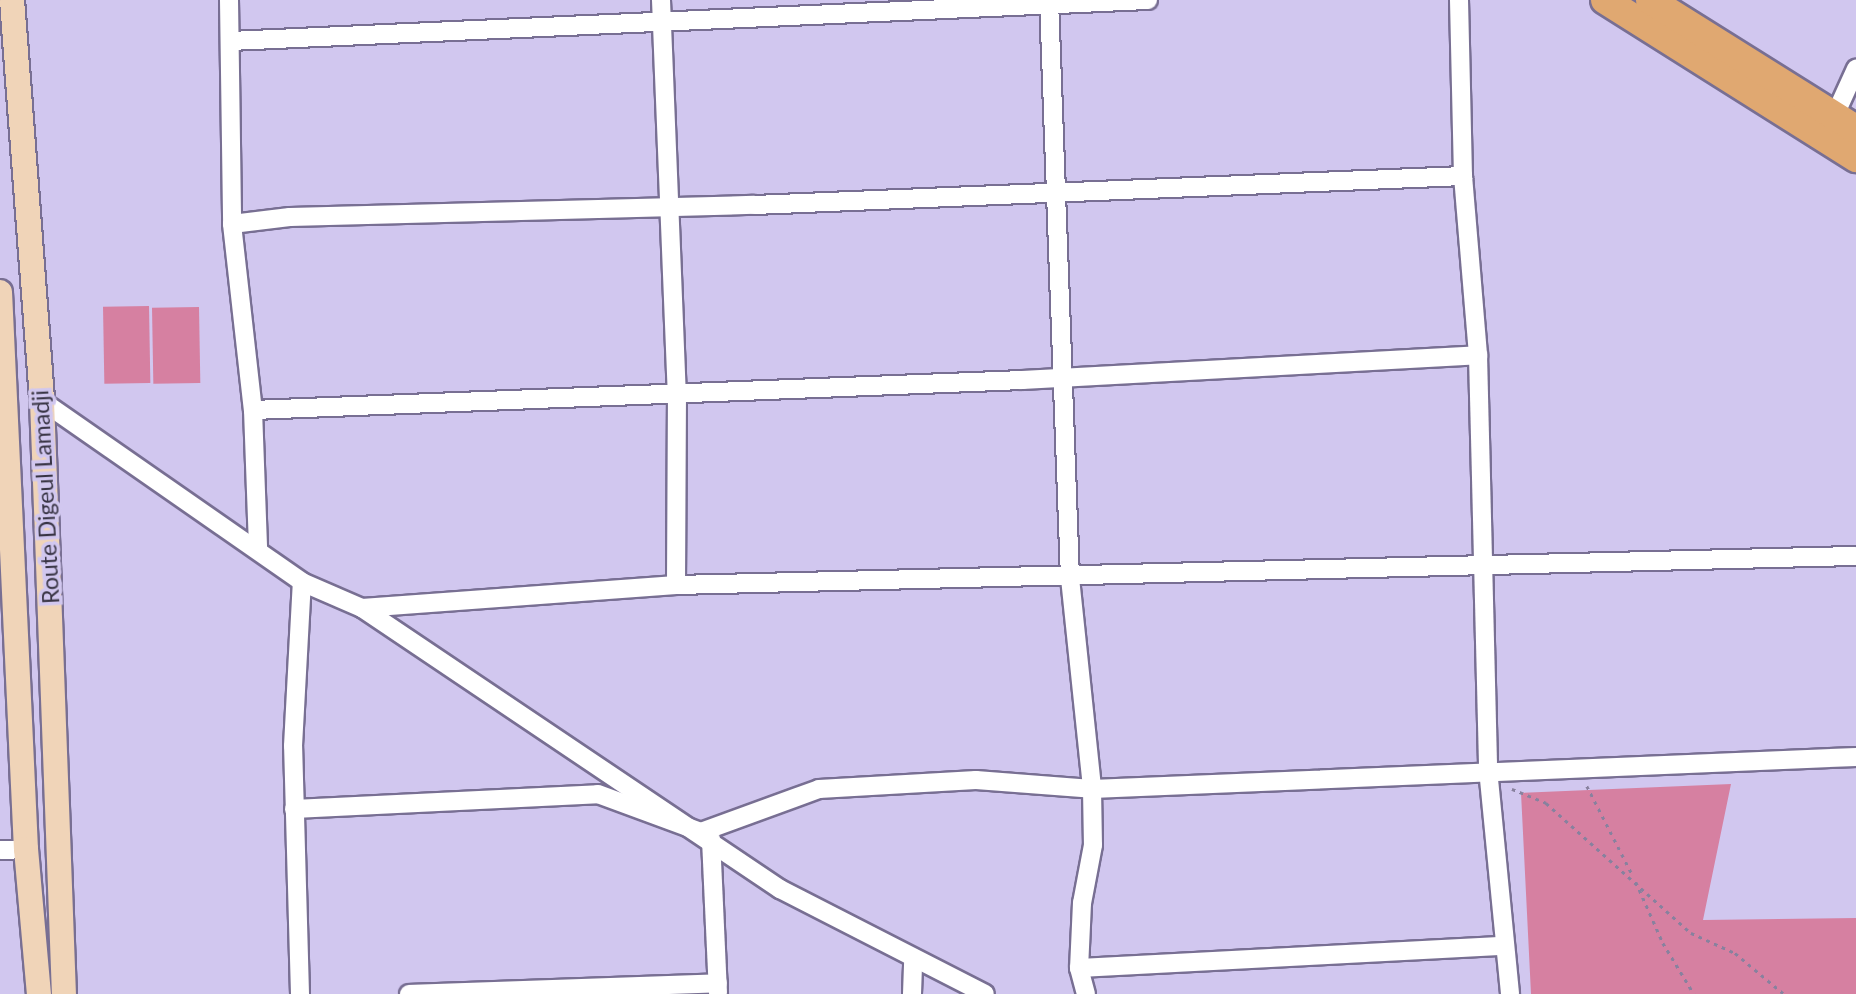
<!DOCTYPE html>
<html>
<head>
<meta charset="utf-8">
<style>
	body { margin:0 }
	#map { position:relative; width:1856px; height:994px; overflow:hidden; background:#d1c7ef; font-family:Lato,sans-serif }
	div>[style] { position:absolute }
	.green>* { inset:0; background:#d680a1; transform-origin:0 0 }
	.path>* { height:2.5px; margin-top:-1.25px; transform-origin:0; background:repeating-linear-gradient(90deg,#88819e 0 3.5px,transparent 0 8.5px) }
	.roads { filter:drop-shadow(2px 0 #786f93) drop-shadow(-2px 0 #786f93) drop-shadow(0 2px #786f93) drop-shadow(0 -2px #786f93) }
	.minor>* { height:18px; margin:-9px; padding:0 9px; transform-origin:9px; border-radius:9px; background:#fff }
	.secondary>* { height:24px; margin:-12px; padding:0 12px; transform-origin:12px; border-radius:12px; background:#f0d4b8 }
	.primary>* { height:28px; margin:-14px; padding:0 14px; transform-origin:14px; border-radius:14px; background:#e0a871 }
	span { translate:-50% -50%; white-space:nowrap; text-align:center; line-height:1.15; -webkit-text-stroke:7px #d1c7ef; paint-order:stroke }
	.street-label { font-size:23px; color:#383444 }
</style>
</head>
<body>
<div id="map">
	<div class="green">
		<i style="left:149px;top:306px;width:77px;height:46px;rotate:89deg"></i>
		<i style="left:199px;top:307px;width:76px;height:47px;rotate:89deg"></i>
		<i style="clip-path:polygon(1731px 784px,1703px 920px,1856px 918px,1856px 994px,1531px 994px,1521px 793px)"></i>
	</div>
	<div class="path">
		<i style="left:1587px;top:786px;width:101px;rotate:62.9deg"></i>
		<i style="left:1512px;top:789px;width:37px;rotate:22deg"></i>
		<i style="left:1546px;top:803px;width:195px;rotate:41.9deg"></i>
		<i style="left:1691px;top:933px;width:48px;rotate:24.4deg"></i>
		<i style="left:1735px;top:953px;width:64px;rotate:39.9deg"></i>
		<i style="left:1636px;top:882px;width:67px;rotate:66.1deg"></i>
		<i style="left:1663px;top:943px;width:60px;rotate:58.7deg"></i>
	</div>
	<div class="roads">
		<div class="minor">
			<i style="left:229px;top:0;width:224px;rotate:89.2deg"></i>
			<i style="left:232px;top:224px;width:187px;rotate:83.6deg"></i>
			<i style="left:253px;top:410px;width:139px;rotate:87.9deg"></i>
			<i style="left:661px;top:0;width:393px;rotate:87.7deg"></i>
			<i style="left:677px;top:393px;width:192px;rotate:90.3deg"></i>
			<i style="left:1049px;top:0;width:578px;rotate:87.92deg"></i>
			<i style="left:1070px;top:578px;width:212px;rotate:84deg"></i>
			<i style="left:1092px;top:789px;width:56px;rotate:89deg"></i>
			<i style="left:1093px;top:845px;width:59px;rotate:100.7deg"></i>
			<i style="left:1082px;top:903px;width:65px;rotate:92.6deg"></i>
			<i style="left:1079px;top:968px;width:27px;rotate:75deg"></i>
			<i style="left:1459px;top:0;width:176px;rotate:88.7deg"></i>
			<i style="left:1463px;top:176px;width:180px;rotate:85.2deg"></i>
			<i style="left:1478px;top:355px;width:414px;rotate:88.6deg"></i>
			<i style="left:1488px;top:769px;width:226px;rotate:84.4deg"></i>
			<i style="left:230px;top:41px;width:919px;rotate:-2.56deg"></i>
			<i style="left:1835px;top:115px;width:51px;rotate:-65.5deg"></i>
			<i style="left:232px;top:224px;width:58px;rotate:-6.9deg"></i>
			<i style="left:290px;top:217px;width:464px;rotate:-1.5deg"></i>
			<i style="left:754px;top:205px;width:710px;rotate:-2.34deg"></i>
			<i style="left:42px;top:401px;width:317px;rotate:34.8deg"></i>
			<i style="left:302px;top:582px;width:65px;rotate:23.4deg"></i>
			<i style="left:362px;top:608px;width:504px;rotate:33.91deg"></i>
			<i style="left:780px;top:889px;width:230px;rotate:27.1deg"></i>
			<i style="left:253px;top:410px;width:770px;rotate:-2.23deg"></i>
			<i style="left:1022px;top:380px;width:457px;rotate:-3.1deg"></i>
			<i style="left:362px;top:608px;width:315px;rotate:-4.2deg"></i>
			<i style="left:676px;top:585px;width:1180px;rotate:-1.41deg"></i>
			<i style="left:294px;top:809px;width:304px;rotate:-2.8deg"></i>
			<i style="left:598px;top:794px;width:110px;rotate:20.3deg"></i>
			<i style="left:701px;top:832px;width:126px;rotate:-20deg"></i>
			<i style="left:819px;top:789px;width:157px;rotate:-3.3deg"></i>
			<i style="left:976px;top:780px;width:116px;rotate:4.4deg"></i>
			<i style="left:1092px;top:789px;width:765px;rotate:-2.4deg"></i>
			<i style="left:711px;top:839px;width:154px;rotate:87.4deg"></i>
			<i style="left:0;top:850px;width:26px;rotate:-2deg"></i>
			<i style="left:1079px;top:968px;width:426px;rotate:-3deg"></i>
			<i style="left:300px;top:994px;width:248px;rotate:-91.6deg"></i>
			<i style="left:293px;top:746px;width:164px;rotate:-86.9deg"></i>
			<i style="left:409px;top:994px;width:309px;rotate:-2deg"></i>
			<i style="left:912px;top:994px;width:36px;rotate:-88deg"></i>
		</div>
		<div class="secondary">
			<i style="left:12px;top:0;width:402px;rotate:85.7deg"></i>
			<i style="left:42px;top:401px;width:593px;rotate:87.88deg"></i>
			<i style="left:0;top:292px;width:558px;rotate:87.33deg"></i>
			<i style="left:26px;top:849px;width:146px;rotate:84.9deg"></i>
		</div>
		<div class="primary">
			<i style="left:1605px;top:0;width:297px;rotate:32.2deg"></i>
			<i style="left:1650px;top:0;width:243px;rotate:32.1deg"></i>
		</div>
	</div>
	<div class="street-label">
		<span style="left:45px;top:497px;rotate:-93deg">Route Digeul Lamadji</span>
	</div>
</div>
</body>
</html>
